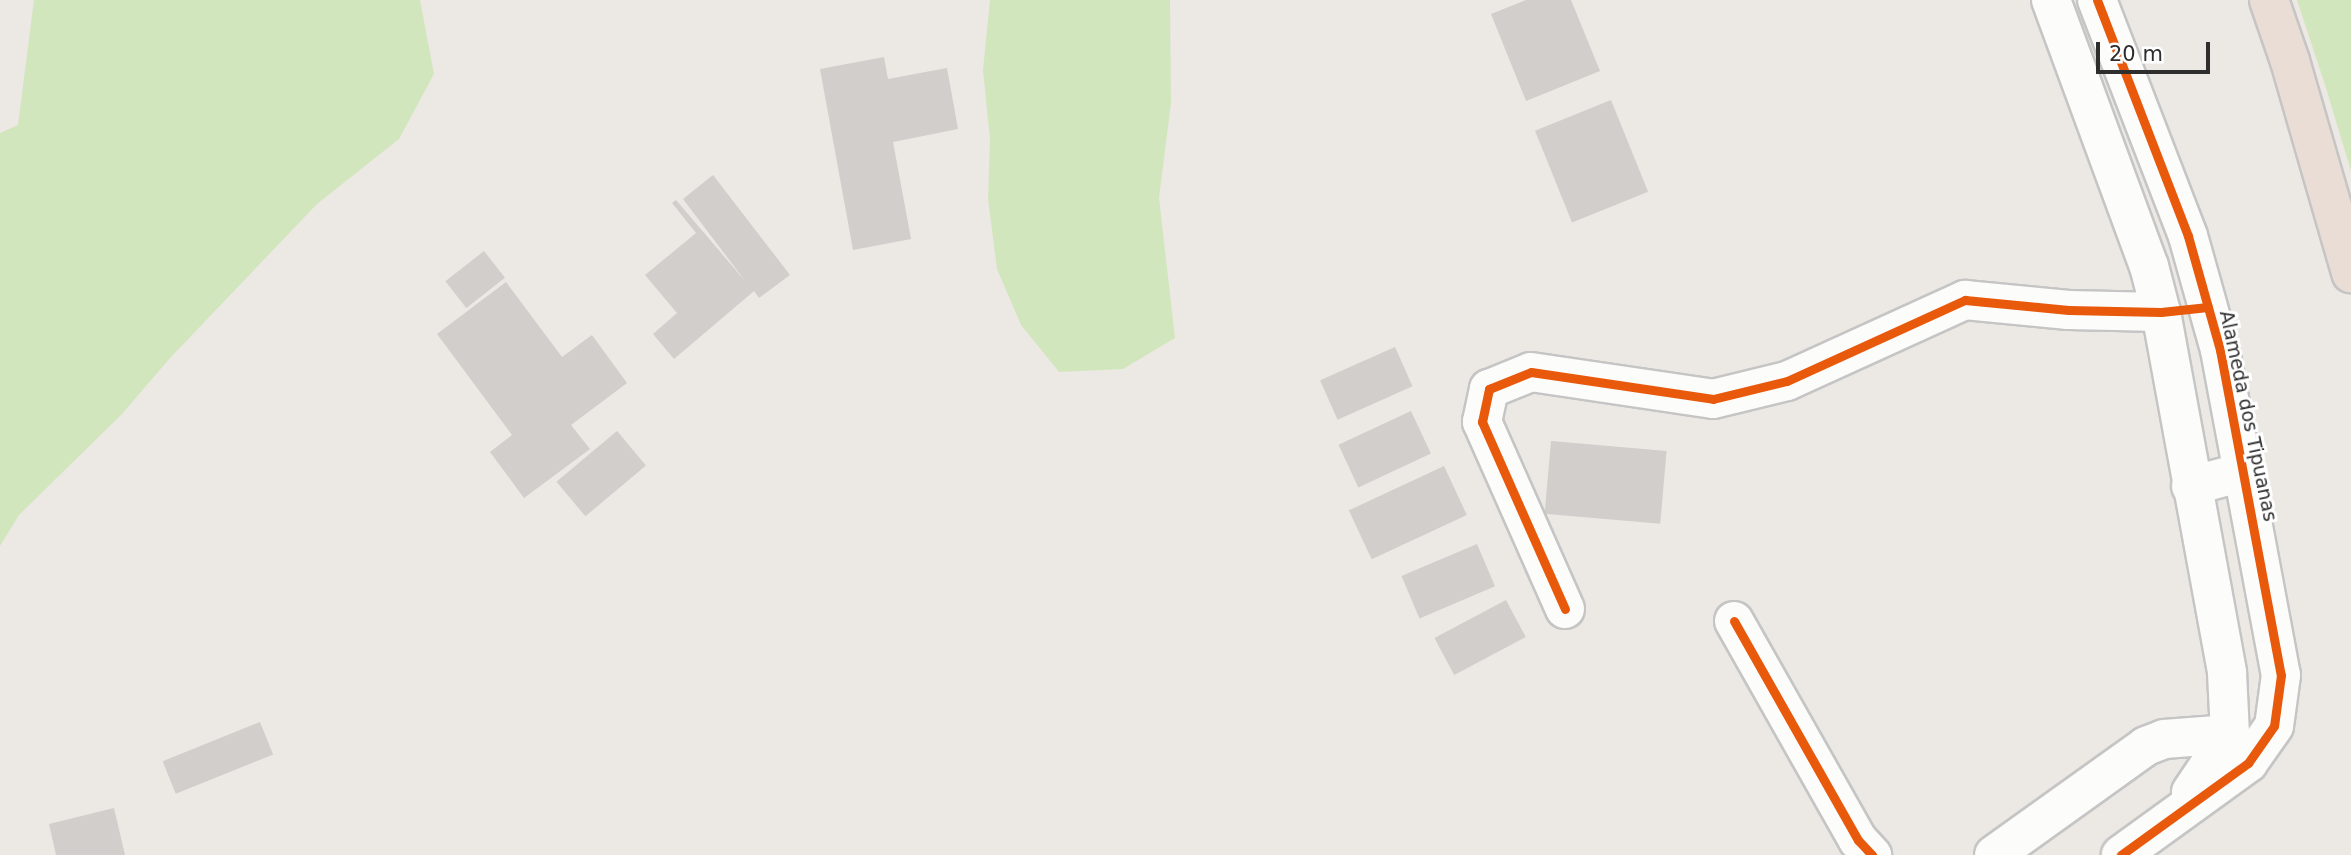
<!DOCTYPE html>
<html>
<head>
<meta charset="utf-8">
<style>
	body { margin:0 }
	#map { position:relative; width:2351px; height:855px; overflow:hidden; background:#ece8e4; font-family:"DejaVu Sans",sans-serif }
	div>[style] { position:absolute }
	.green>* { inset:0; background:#d2e6bd }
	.building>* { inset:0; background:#d1cecb; transform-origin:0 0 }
	.roads { filter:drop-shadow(2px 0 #c5c5c5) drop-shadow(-2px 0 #c5c5c5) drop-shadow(0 2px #c5c5c5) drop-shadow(0 -2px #c5c5c5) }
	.street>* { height:38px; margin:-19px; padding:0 19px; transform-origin:19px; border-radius:19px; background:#fcfcfb }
	.secondary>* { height:38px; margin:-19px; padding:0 19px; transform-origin:19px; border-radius:19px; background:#fcfcfb }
	.highway>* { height:38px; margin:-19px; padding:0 19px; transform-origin:19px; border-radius:19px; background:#eaddd6 }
	.cycleway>* { height:9px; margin:-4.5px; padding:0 4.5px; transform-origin:4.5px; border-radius:4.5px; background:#e8590c }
	span { translate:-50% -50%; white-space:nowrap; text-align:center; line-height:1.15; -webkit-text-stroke:6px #fff; paint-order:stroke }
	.street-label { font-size:19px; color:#2e2e2e }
	.scale { position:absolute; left:2096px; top:42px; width:114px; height:32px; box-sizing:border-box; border:4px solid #2e2e2e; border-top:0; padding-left:9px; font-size:21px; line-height:24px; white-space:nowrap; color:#2e2e2e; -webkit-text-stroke:5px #fff; paint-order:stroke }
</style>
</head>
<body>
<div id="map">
	<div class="green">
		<i style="clip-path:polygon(34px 0,420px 0,434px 74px,399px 139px,317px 204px,171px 357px,121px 415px,19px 515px,0 546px,0 133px,18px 125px)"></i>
		<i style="clip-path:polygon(990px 0,1170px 0,1171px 103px,1159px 198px,1175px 338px,1123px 369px,1059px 372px,1021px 325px,997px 269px,988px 199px,990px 140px,983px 70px)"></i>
		<i style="clip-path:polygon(2297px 0,2351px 0,2351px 171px,2326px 88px)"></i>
	</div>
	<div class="building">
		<i style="clip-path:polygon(1526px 0,1571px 0,1600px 71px,1526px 101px,1491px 14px)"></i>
		<i style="clip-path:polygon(884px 57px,888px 79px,947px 68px,958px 129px,893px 142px,911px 239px,853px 250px,820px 69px)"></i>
		<i style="left:1611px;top:100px;width:99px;height:82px;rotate:68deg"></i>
		<i style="clip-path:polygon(713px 175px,790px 275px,759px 298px,754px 291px,674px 359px,653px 334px,677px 313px,645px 275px,696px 233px,672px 203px,676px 200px,746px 282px,683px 199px)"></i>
		<i style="left:484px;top:251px;width:34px;height:49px;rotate:52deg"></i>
		<i style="clip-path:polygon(506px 282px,562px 357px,592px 335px,627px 383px,571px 425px,590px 449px,524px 498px,490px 452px,512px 435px,437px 334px)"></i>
		<i style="left:1395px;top:347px;width:43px;height:82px;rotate:66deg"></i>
		<i style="left:1411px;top:411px;width:47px;height:80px;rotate:65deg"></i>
		<i style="left:617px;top:431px;width:45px;height:79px;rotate:50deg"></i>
		<i style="left:1551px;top:441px;width:116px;height:73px;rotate:5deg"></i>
		<i style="left:1444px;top:466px;width:54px;height:105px;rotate:65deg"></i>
		<i style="left:1477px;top:544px;width:46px;height:82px;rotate:67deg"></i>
		<i style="left:1506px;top:600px;width:42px;height:81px;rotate:62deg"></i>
		<i style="left:260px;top:722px;width:35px;height:105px;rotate:68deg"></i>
		<i style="clip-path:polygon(114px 808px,125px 855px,56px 855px,49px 824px)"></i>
	</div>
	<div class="roads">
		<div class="street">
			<i style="left:2191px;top:486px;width:54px;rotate:-15.1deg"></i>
			<i style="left:1565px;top:609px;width:205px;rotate:-113.9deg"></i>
			<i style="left:1482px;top:422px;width:34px;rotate:-78deg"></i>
			<i style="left:1489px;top:389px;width:45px;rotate:-22deg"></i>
			<i style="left:1531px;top:372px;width:184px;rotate:8.4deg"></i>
			<i style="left:1713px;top:399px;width:76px;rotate:-13.7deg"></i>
			<i style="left:1787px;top:381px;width:196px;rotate:-24.5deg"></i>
			<i style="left:1965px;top:300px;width:104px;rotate:5.5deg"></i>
			<i style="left:2069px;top:310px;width:92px;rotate:1.2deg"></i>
			<i style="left:1734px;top:621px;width:252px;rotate:60.5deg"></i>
			<i style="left:1858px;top:840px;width:21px;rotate:47deg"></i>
			<i style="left:1994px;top:855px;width:187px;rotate:-35.6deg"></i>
			<i style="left:2146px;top:746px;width:19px;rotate:-21deg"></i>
			<i style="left:2164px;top:739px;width:66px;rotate:-4.3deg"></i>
		</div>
		<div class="secondary">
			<i style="left:2051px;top:0;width:283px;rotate:69.8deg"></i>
			<i style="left:2149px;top:266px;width:48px;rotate:75.4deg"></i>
			<i style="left:2161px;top:312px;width:367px;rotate:79.6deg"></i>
			<i style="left:2227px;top:673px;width:61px;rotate:87.2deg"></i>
			<i style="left:2230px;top:734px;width:70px;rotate:123.9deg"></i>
			<i style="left:2097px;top:0;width:253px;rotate:68.9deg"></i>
			<i style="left:2188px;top:236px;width:118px;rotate:74.3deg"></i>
			<i style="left:2220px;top:350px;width:331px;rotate:79.4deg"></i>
			<i style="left:2281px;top:675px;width:51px;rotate:97.8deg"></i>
			<i style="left:2274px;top:726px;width:45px;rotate:125.1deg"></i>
			<i style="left:2248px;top:763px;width:157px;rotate:144.1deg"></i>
		</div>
		<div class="highway">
			<i style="left:2269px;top:0;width:65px;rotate:71deg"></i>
			<i style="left:2290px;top:61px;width:221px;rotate:73.9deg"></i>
		</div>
	</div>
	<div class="cycleway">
		<i style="left:2097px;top:0;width:253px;rotate:68.9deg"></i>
		<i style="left:2188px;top:236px;width:118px;rotate:74.3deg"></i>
		<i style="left:2220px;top:350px;width:331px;rotate:79.4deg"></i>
		<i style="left:2281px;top:675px;width:51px;rotate:97.8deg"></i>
		<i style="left:2274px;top:726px;width:45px;rotate:125.1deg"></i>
		<i style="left:2248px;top:763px;width:157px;rotate:144.1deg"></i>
		<i style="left:1565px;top:609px;width:205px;rotate:-113.9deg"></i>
		<i style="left:1482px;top:422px;width:34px;rotate:-78deg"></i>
		<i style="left:1489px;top:389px;width:45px;rotate:-22deg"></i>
		<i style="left:1531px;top:372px;width:184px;rotate:8.4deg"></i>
		<i style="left:1713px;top:399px;width:76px;rotate:-13.7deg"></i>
		<i style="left:1787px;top:381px;width:196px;rotate:-24.5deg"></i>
		<i style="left:1965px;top:300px;width:104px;rotate:5.5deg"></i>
		<i style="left:2069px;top:310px;width:92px;rotate:1.2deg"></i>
		<i style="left:2161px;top:312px;width:47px;rotate:-6.1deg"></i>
		<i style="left:1734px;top:621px;width:252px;rotate:60.5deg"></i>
		<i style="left:1858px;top:840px;width:21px;rotate:47deg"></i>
	</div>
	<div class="street-label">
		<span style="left:2248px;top:416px;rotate:78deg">Alameda dos Tipuanas</span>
	</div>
	<div class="scale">20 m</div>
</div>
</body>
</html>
